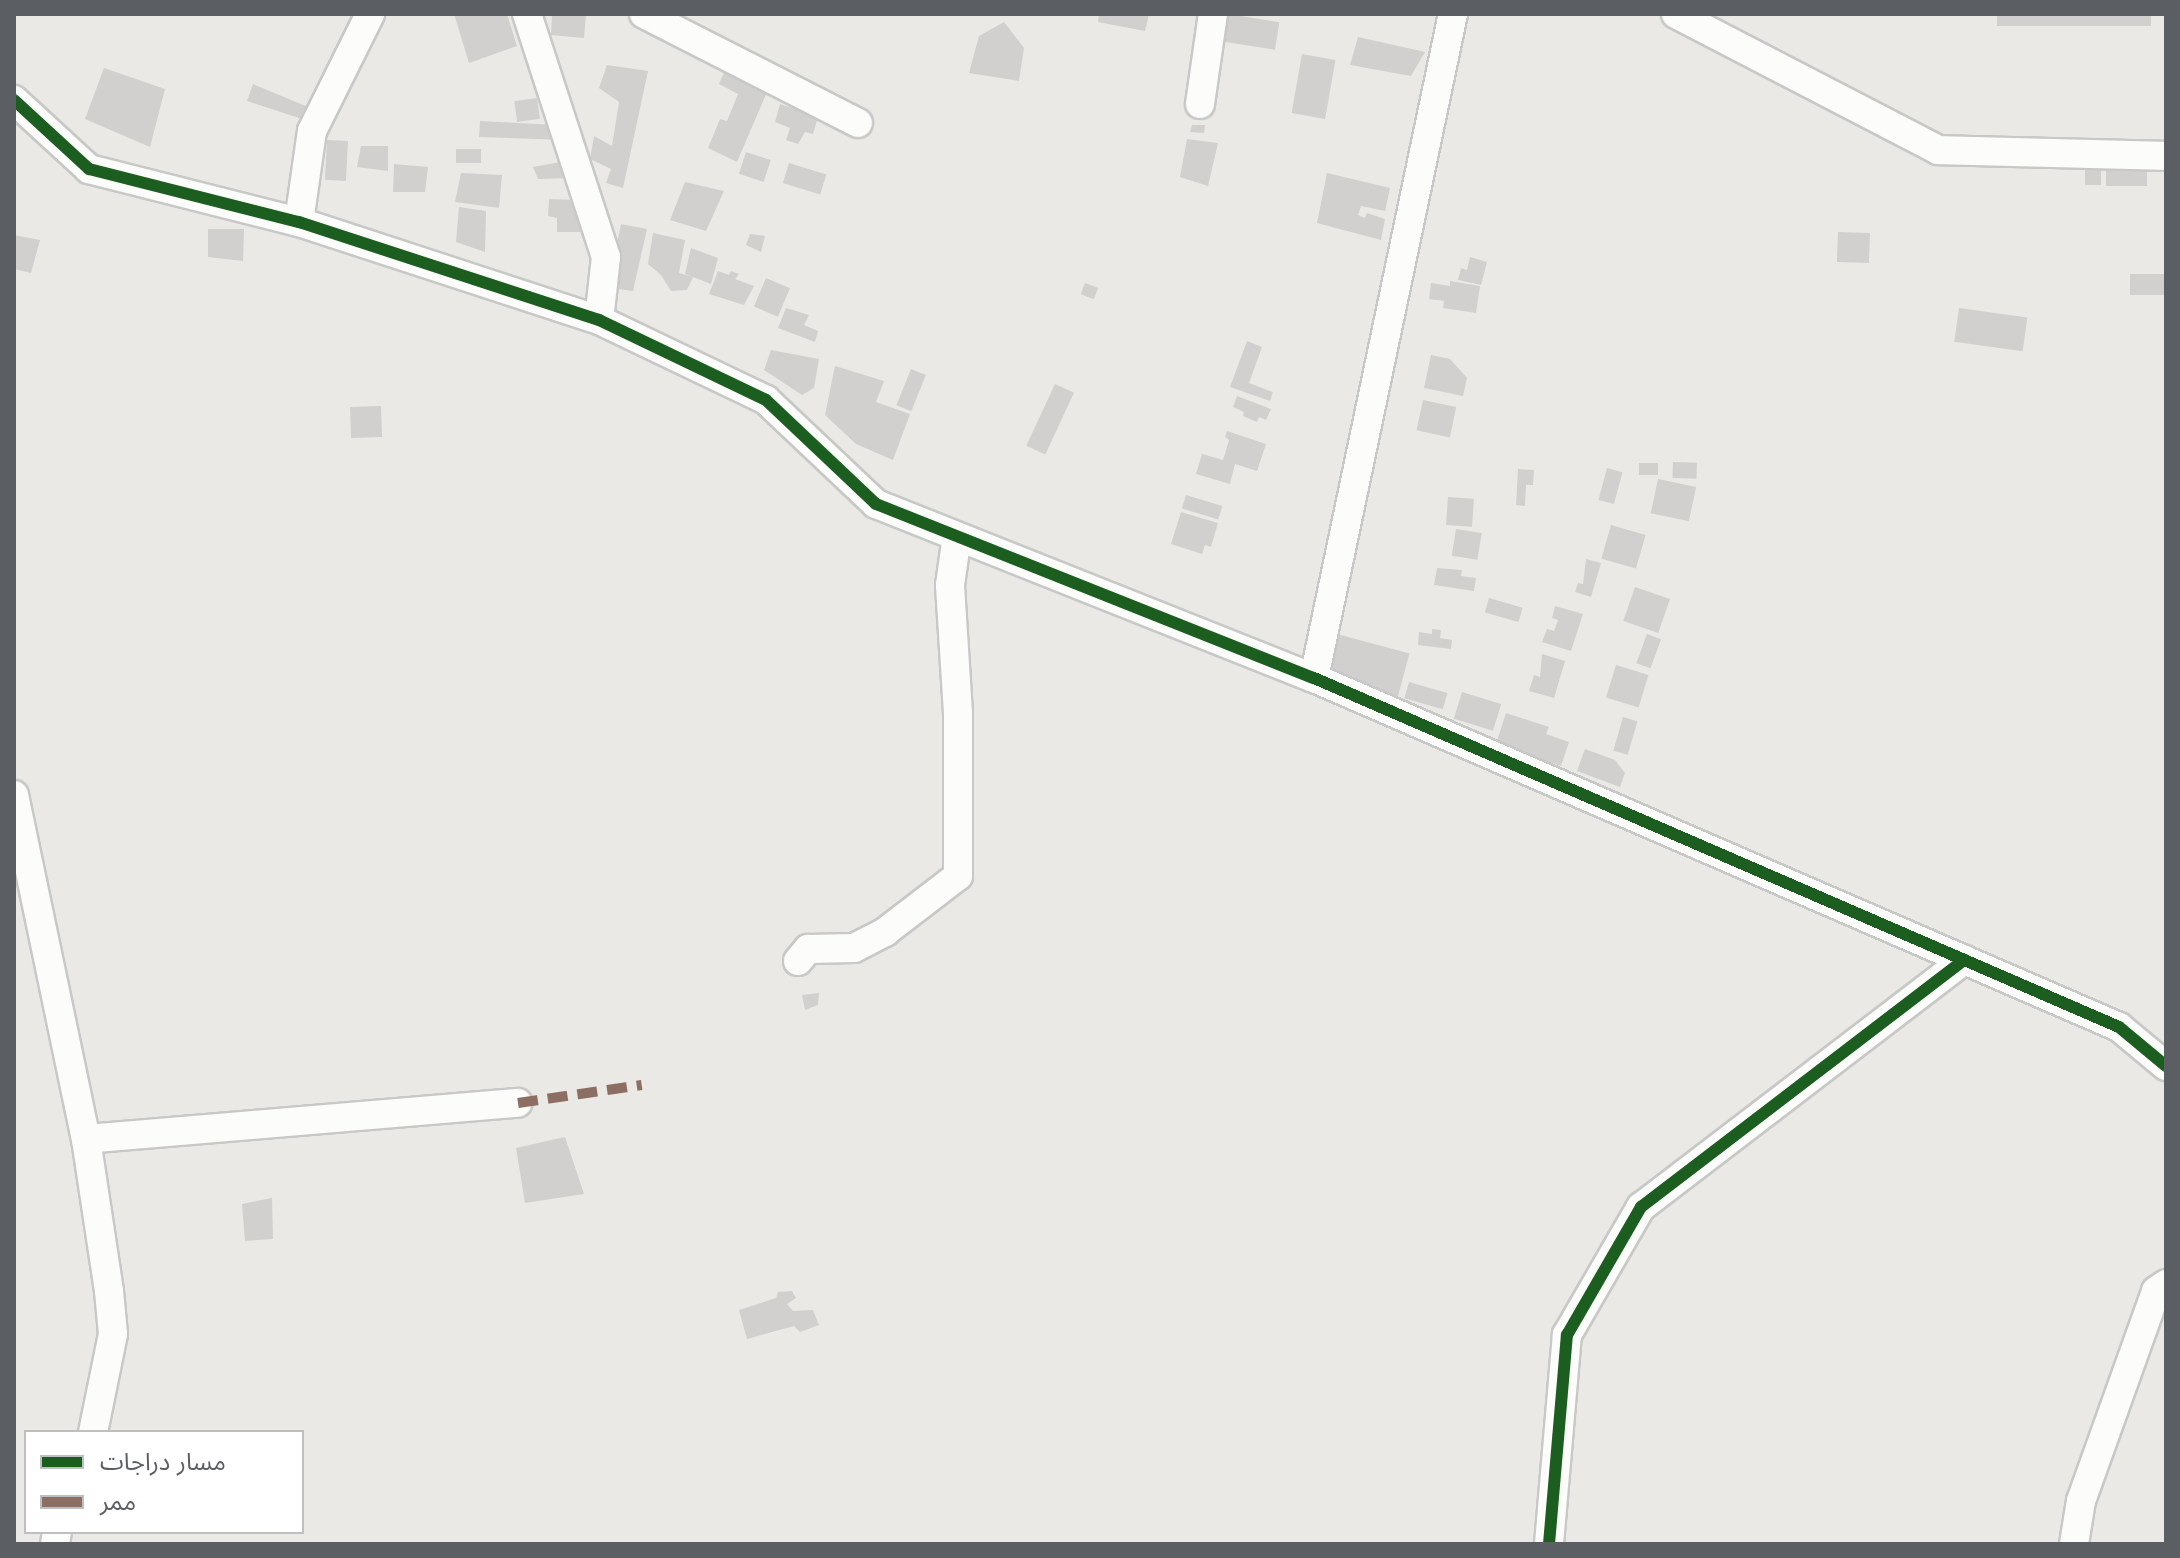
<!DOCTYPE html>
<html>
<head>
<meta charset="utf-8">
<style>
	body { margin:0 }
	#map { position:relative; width:2180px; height:1558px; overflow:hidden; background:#ebe9e5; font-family:Inter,"Noto Sans Arabic",sans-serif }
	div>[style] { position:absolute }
	.building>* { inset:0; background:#d1d0ce; transform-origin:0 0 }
	.roads { filter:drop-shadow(2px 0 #c7c8c7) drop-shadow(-2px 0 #c7c8c7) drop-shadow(0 2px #c7c8c7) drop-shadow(0 -2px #c7c8c7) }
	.minor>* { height:28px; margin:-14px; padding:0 14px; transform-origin:14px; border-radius:14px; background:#fcfcfb }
	.quiet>* { height:10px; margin-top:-5px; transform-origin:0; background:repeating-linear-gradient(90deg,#8d6e63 0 20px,transparent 0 30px) }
	.cycleway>* { height:12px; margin:-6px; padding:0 6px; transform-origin:6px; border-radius:6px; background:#1b5e20 }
	span { translate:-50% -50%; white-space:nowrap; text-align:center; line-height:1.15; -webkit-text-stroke:7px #fff; paint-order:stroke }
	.frame { position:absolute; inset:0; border:16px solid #5b5f63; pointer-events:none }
	.legend { position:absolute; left:24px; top:1430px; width:280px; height:104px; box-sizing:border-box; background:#fff; border:2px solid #bdbfc1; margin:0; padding:10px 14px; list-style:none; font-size:24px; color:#5b5f63 }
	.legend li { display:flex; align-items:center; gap:16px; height:40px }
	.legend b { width:40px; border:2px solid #bdbfc1 }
</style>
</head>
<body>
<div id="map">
	<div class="building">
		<i style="clip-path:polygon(454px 14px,507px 14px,517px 46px,469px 63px)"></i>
		<i style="clip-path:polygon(552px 14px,586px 14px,584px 38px,551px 35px)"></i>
		<i style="clip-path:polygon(1099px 14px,1149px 14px,1145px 31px,1098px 22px)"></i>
		<i style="left:1228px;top:14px;width:52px;height:28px;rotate:9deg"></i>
		<i style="left:1997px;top:14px;width:154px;height:12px"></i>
		<i style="clip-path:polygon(1004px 22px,1024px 48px,1019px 81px,969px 73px,979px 36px)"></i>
		<i style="clip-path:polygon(1358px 37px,1425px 52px,1411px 76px,1350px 65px)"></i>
		<i style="left:1302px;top:54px;width:34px;height:60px;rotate:10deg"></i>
		<i style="clip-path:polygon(728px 63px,770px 85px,737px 162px,708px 148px,720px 119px,727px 121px,738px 94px,719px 84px)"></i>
		<i style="clip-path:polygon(607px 65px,648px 71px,623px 188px,606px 183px,611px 169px,590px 159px,594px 136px,612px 146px,619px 102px,599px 88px)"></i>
		<i style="clip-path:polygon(104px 68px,165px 89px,150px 147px,85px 119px)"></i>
		<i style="clip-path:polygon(253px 84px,308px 107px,305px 120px,247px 101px)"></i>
		<i style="left:537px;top:98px;width:21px;height:23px;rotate:82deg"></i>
		<i style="clip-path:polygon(780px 104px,818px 117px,813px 134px,805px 132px,798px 144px,786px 140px,790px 128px,775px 122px)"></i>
		<i style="clip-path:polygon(480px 121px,558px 125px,563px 140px,479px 137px)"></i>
		<i style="clip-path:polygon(1192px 125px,1205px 125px,1204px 133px,1190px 132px)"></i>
		<i style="clip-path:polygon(1187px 139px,1218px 143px,1208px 186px,1180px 177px)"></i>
		<i style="left:348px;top:141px;width:40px;height:21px;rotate:93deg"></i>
		<i style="clip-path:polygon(361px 146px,388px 146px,388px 171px,357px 167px)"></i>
		<i style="left:456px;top:149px;width:25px;height:14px"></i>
		<i style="left:746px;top:152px;width:26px;height:23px;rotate:18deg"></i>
		<i style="clip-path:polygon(566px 161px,571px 178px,538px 179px,533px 167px)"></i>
		<i style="left:789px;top:163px;width:39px;height:21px;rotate:17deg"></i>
		<i style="clip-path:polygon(394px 164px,428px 167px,425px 192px,393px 192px)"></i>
		<i style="left:2106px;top:167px;width:41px;height:19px"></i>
		<i style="left:2085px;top:168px;width:16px;height:17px"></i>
		<i style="clip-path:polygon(461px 173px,502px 175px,499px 208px,455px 202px)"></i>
		<i style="clip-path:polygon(1327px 173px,1390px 188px,1385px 211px,1361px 206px,1358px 215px,1365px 218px,1367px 213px,1385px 219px,1381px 240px,1317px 223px)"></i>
		<i style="clip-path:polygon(685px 182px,724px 191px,706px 231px,670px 220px)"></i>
		<i style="clip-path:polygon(549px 199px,578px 200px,580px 232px,557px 232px,557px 218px,548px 216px)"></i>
		<i style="clip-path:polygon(459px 207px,486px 211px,485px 252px,456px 242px)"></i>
		<i style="clip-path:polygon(621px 224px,647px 229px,633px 291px,618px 289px,611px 272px)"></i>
		<i style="clip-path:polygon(208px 229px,244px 229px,243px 261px,208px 257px)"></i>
		<i style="left:1838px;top:232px;width:32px;height:30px;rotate:2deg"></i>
		<i style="clip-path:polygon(653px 233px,685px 240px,679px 273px,693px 277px,685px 274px,691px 248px,718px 258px,711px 284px,693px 277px,687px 290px,671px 291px,661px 275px,648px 264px)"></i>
		<i style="clip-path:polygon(750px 234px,765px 236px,761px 252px,746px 245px)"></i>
		<i style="clip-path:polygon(14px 235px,40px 240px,31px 273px,14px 269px)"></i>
		<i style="clip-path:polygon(1470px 257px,1487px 262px,1481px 285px,1458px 280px,1461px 268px,1467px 270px)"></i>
		<i style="clip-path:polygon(718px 271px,729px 275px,731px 271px,739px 274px,735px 279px,754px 286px,744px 305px,709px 294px)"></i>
		<i style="left:2130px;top:274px;width:36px;height:21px"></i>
		<i style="left:766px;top:278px;width:26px;height:31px;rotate:23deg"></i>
		<i style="clip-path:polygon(1450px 281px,1480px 286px,1476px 313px,1443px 308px,1444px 301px,1429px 299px,1431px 283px,1450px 286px)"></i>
		<i style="left:1085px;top:283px;width:14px;height:12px;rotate:21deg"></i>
		<i style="clip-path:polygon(786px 308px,809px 315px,804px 325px,818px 331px,815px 342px,778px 328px)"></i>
		<i style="left:1959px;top:308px;width:69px;height:34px;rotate:8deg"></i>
		<i style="clip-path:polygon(1247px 341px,1262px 347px,1249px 383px,1273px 392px,1270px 401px,1230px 387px)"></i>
		<i style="clip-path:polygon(771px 350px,819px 359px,814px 388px,802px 395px,764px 370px)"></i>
		<i style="clip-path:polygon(1431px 355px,1450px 359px,1467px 378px,1463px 396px,1424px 388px)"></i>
		<i style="clip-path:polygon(835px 366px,884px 381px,876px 402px,910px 414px,893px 460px,856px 444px,825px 415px)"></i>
		<i style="left:911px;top:369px;width:16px;height:39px;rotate:22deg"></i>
		<i style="left:1055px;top:384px;width:21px;height:68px;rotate:25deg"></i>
		<i style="clip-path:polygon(1237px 396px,1271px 409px,1266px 420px,1259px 417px,1257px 422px,1243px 416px,1244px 412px,1233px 407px)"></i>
		<i style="left:1423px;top:400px;width:34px;height:31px;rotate:12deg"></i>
		<i style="left:381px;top:406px;width:31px;height:31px;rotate:88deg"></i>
		<i style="clip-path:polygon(1227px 431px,1266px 444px,1257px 471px,1235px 464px,1230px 484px,1196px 474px,1202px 454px,1223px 460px,1229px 440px,1225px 437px)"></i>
		<i style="left:1673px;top:462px;width:24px;height:16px;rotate:2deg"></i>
		<i style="left:1658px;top:463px;width:12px;height:19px;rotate:90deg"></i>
		<i style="left:1607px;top:468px;width:16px;height:33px;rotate:15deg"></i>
		<i style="clip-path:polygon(1518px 469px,1534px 470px,1533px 485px,1526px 485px,1525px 506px,1516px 505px)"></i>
		<i style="left:1658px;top:479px;width:39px;height:35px;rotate:12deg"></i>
		<i style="left:1186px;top:495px;width:38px;height:14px;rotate:17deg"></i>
		<i style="left:1448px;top:497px;width:26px;height:28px;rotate:4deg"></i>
		<i style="clip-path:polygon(1181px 512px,1218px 523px,1211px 547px,1205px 545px,1202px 554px,1171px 544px)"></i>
		<i style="left:1611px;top:525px;width:36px;height:35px;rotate:16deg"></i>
		<i style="left:1456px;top:529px;width:26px;height:27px;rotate:9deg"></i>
		<i style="clip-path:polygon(1586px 559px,1601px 563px,1591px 597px,1575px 592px,1578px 583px,1583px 584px)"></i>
		<i style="clip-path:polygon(1437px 568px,1462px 570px,1461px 576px,1476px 578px,1474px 591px,1434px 585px)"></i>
		<i style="left:1635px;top:587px;width:37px;height:36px;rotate:19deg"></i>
		<i style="left:1489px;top:598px;width:35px;height:15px;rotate:16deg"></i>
		<i style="clip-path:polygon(1555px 606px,1583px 614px,1571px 651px,1542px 642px,1547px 629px,1554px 631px,1558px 620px,1552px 618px)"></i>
		<i style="clip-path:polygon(1432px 629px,1441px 630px,1440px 638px,1452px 640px,1451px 649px,1418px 645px,1419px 632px,1432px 634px)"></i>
		<i style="left:1337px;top:634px;width:75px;height:47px;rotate:15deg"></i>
		<i style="left:1647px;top:634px;width:15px;height:31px;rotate:20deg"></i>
		<i style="clip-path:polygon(1542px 654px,1565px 661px,1554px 698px,1529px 691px,1534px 675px,1540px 677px)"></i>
		<i style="left:1616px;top:665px;width:34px;height:34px;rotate:17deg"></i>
		<i style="left:1409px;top:682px;width:40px;height:17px;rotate:16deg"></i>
		<i style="left:1462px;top:692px;width:41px;height:28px;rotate:17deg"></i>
		<i style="clip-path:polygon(1506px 713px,1549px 727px,1546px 734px,1569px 742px,1561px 766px,1496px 744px)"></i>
		<i style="left:1623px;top:717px;width:15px;height:35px;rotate:16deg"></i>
		<i style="clip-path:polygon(1585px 749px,1615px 760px,1625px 773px,1620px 787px,1577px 771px)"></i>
		<i style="clip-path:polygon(819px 993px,818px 1005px,805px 1010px,802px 995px)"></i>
		<i style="clip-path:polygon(565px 1137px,584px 1194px,525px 1203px,516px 1148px)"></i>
		<i style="clip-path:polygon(272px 1198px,273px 1239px,245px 1241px,242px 1204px)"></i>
		<i style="clip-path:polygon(792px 1291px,796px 1298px,787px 1304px,793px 1311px,813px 1310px,819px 1325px,800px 1332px,794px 1326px,747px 1339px,739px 1310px,776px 1298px,778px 1292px)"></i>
	</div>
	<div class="roads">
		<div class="minor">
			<i style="left:527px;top:14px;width:256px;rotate:72deg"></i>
			<i style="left:606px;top:257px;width:63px;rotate:96.3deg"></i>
			<i style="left:644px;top:14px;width:240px;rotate:27deg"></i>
			<i style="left:1676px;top:14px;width:295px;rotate:27.4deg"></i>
			<i style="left:1938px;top:150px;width:228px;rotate:1.5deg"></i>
			<i style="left:14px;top:100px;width:102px;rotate:42.6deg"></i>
			<i style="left:89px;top:169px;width:217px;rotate:14.2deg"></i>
			<i style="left:299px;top:222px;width:316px;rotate:18.1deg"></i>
			<i style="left:599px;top:320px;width:185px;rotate:25.6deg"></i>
			<i style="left:766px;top:400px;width:151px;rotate:43.4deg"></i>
			<i style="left:876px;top:504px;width:471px;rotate:21.7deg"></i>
			<i style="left:1314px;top:678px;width:877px;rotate:23.44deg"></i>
			<i style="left:2119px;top:1027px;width:61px;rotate:39.7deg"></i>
			<i style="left:1200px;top:104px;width:91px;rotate:-81.8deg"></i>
			<i style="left:299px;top:222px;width:92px;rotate:-81.9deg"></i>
			<i style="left:312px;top:131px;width:131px;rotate:-63.6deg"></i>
			<i style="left:1314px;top:678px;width:678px;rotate:-78.18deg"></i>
			<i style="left:14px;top:795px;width:351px;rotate:78.2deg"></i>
			<i style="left:86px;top:1139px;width:154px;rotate:81.4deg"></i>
			<i style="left:109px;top:1291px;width:43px;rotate:84.7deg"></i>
			<i style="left:113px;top:1334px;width:100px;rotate:101.5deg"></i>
			<i style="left:798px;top:961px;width:16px;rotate:-50deg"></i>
			<i style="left:808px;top:949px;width:46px;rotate:-1.2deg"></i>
			<i style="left:854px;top:948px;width:35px;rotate:-27deg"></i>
			<i style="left:885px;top:932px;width:92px;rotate:-37.5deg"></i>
			<i style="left:958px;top:876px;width:163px;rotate:-90deg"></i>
			<i style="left:958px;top:713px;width:128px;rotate:-93.6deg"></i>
			<i style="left:950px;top:585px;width:49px;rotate:-81.9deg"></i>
			<i style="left:86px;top:1139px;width:433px;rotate:-4.8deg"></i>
			<i style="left:55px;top:1544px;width:12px;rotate:-81deg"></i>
			<i style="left:1549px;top:1544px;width:210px;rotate:-85.1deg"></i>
			<i style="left:1567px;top:1335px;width:148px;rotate:-60deg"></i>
			<i style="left:1641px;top:1207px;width:407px;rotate:-37.4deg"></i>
			<i style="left:2074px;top:1544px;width:44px;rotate:-80.8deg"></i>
			<i style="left:2081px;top:1501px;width:223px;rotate:-70.3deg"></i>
			<i style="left:2156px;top:1291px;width:12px;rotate:-35deg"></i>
		</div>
	</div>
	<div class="quiet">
		<i style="left:518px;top:1103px;width:125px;rotate:-8.3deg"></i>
	</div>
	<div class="cycleway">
		<i style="left:14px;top:100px;width:102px;rotate:42.6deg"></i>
		<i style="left:89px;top:169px;width:217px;rotate:14.2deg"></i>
		<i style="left:299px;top:222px;width:316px;rotate:18.1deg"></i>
		<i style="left:599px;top:320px;width:185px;rotate:25.6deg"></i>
		<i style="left:766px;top:400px;width:151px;rotate:43.4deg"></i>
		<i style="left:876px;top:504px;width:471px;rotate:21.7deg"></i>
		<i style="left:1314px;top:678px;width:877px;rotate:23.44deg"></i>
		<i style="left:2119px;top:1027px;width:61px;rotate:39.7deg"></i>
		<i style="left:1549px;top:1544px;width:210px;rotate:-85.1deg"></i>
		<i style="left:1567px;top:1335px;width:148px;rotate:-60deg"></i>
		<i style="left:1641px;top:1207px;width:407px;rotate:-37.4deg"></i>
	</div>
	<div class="frame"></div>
	<ul class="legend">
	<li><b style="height:10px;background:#1b5e20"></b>مسار دراجات</li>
	<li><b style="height:10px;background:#8d6e63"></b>ممر</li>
	</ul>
</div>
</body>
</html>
